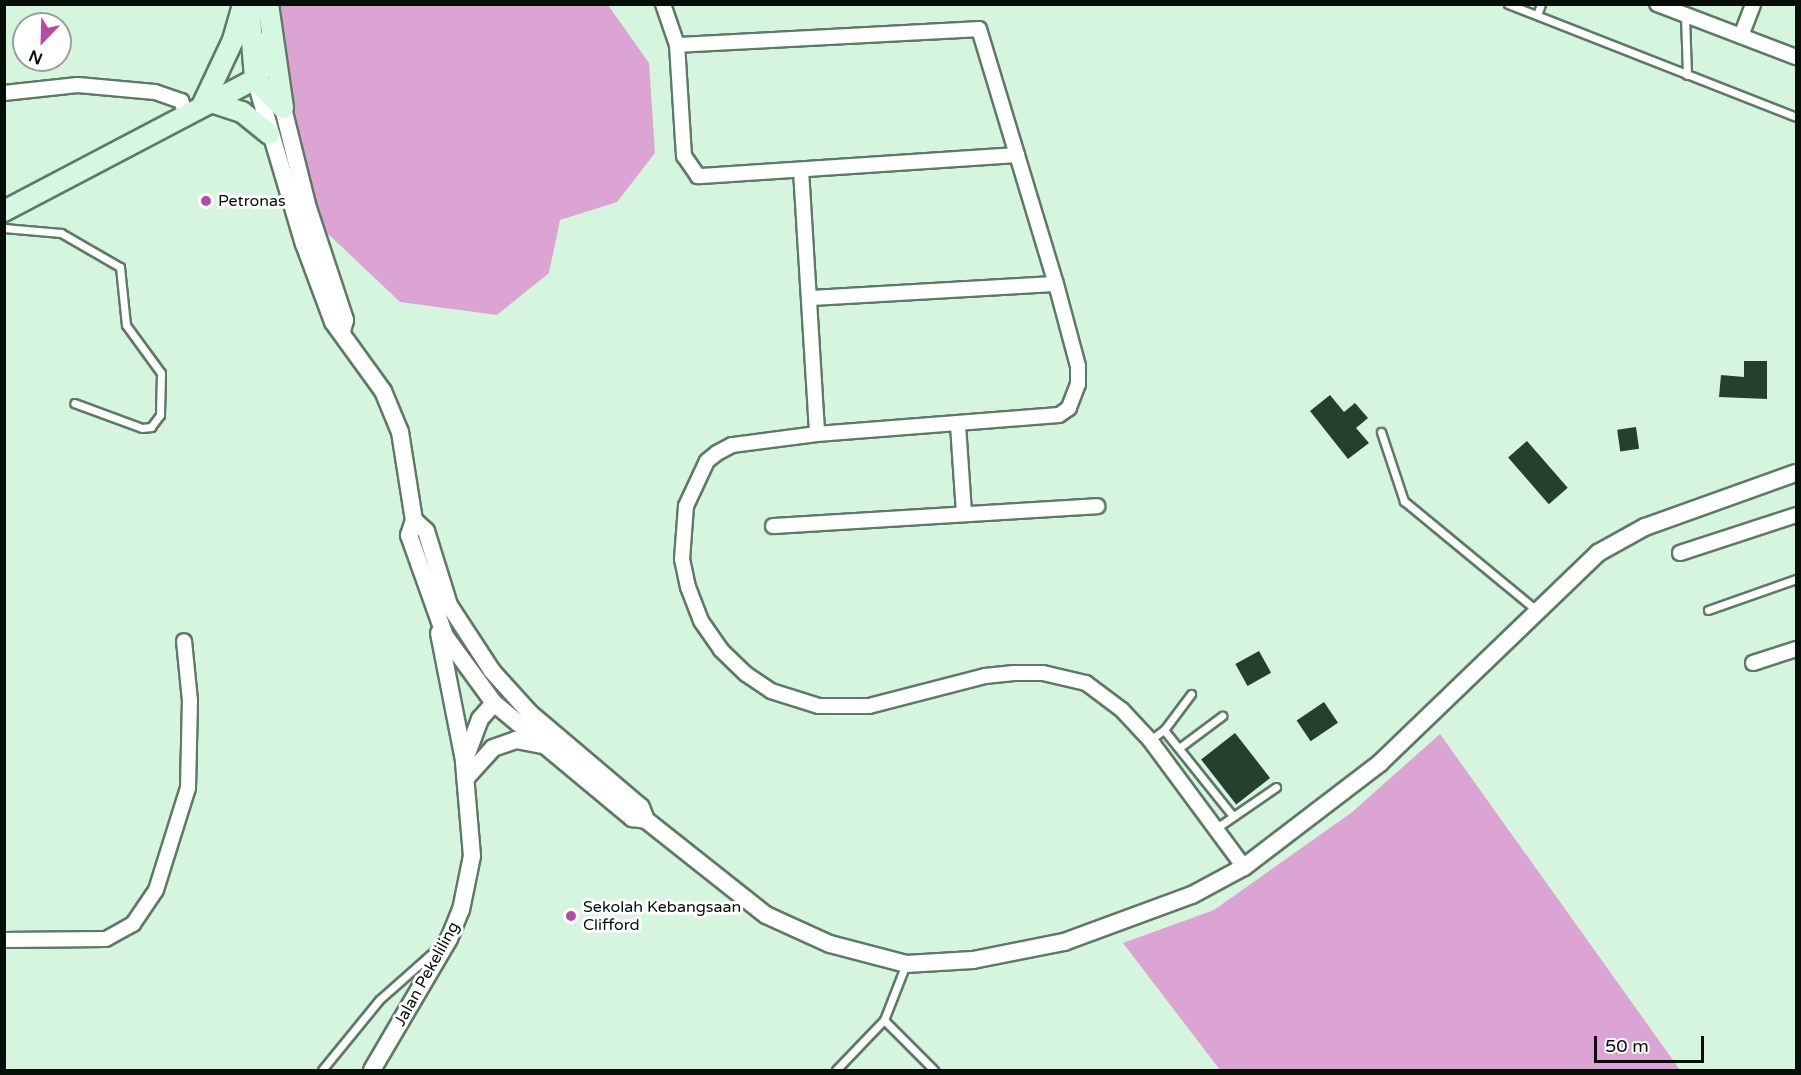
<!DOCTYPE html>
<html>
<head>
<meta charset="utf-8">
<style>
	body { margin:0 }
	#map { position:relative; width:1801px; height:1075px; overflow:hidden; background:#d5f5de; font-family:"Varela Round",sans-serif }
	div>[style] { position:absolute }
	.green>* { inset:0; background:#dba4d2 }
	.building>* { inset:0; background:#25402e; transform-origin:0 0 }
	.roads { filter:drop-shadow(2px 0 #5e7a66) drop-shadow(-2px 0 #5e7a66) drop-shadow(0 2px #5e7a66) drop-shadow(0 -2px #5e7a66) }
	.service>* { height:7px; margin:-3.5px; padding:0 3.5px; transform-origin:3.5px; border-radius:3.5px; background:#fff }
	.minor>* { height:14px; margin:-7px; padding:0 7px; transform-origin:7px; border-radius:7px; background:#fff }
	.tertiary>* { height:16px; margin:-8px; padding:0 8px; transform-origin:8px; border-radius:8px; background:#fff }
	.secondary>* { height:20px; margin:-10px; padding:0 10px; transform-origin:10px; border-radius:10px; background:#d4f8e2 }
	.dots>* { width:16px; height:16px; translate:-50% -50%; box-sizing:border-box; border:3px solid #fff; border-radius:50% }
	span { translate:-50% -50%; white-space:nowrap; text-align:center; line-height:1.15; -webkit-text-stroke:6px #fff; paint-order:stroke }
	.poi-label { font-size:16px; color:#050f08 }
	.left { translate:0 -50%; text-align:left }
	.street-label { font-size:16px; color:#050f08 }
	.frame { position:absolute; inset:0; border:6px solid #050f08; pointer-events:none }
	.north { position:absolute; left:12px; top:12px; width:60px; height:60px; box-sizing:border-box; background:#fff; border:2px solid #9b9f9c; border-radius:50%; rotate:203deg; font-size:16px; font-weight:700; line-height:24px; text-align:center; color:#050f08 }
	.north::after { content:''; display:block; margin:auto; width:21px; height:27px; background:#b64aa9; clip-path:polygon(50% 0,100% 100%,50% 72%,0 100%) }
	.scale { position:absolute; left:1594px; top:1036px; width:110px; height:27px; box-sizing:border-box; border:3px solid #050f08; border-top:0; padding-left:8px; font-size:18px; line-height:21px; white-space:nowrap; color:#050f08; -webkit-text-stroke:4px #fff; paint-order:stroke }
</style>
</head>
<body>
<div id="map">
	<div class="green">
		<i style="clip-path:polygon(276px 5px,608px 5px,649px 63px,655px 153px,617px 202px,560px 220px,549px 273px,497px 315px,400px 302px,324px 230px,291px 122px)"></i>
		<i style="clip-path:polygon(1440px 734px,1680px 1070px,1220px 1070px,1123px 943px,1214px 910px,1351px 813px)"></i>
	</div>
	<div class="building">
		<i style="clip-path:polygon(1744px 361px,1767px 361px,1767px 399px,1719px 397px,1721px 375px,1744px 377px)"></i>
		<i style="clip-path:polygon(1330px 395px,1344px 412px,1355px 403px,1368px 418px,1356px 428px,1369px 443px,1348px 459px,1310px 411px)"></i>
		<i style="left:1636px;top:427px;width:22px;height:19px;rotate:82deg"></i>
		<i style="left:1527px;top:441px;width:62px;height:25px;rotate:49deg"></i>
		<i style="left:1259px;top:651px;width:25px;height:27px;rotate:61deg"></i>
		<i style="left:1324px;top:702px;width:25px;height:33px;rotate:56deg"></i>
		<i style="left:1235px;top:733px;width:57px;height:43px;rotate:52deg"></i>
	</div>
	<div class="roads">
		<div class="service">
			<i style="left:1508px;top:4px;width:309px;rotate:21.4deg"></i>
			<i style="left:1537px;top:15px;width:12px;rotate:-70deg"></i>
			<i style="left:1685px;top:15px;width:60px;rotate:88.1deg"></i>
			<i style="left:4px;top:228px;width:57px;rotate:5deg"></i>
			<i style="left:61px;top:233px;width:68px;rotate:30deg"></i>
			<i style="left:120px;top:267px;width:58px;rotate:84.1deg"></i>
			<i style="left:126px;top:325px;width:59px;rotate:53.9deg"></i>
			<i style="left:161px;top:373px;width:42px;rotate:91.4deg"></i>
			<i style="left:160px;top:415px;width:15px;rotate:127deg"></i>
			<i style="left:151px;top:427px;width:9px;rotate:174deg"></i>
			<i style="left:142px;top:428px;width:72px;rotate:-159.8deg"></i>
			<i style="left:1381px;top:432px;width:73px;rotate:71.6deg"></i>
			<i style="left:1404px;top:501px;width:171px;rotate:39.5deg"></i>
			<i style="left:1708px;top:610px;width:93px;rotate:-19.4deg"></i>
			<i style="left:1164px;top:730px;width:45px;rotate:-53.1deg"></i>
			<i style="left:1150px;top:740px;width:17px;rotate:-36deg"></i>
			<i style="left:1164px;top:730px;width:110px;rotate:51.3deg"></i>
			<i style="left:1179px;top:748px;width:54px;rotate:-36.7deg"></i>
			<i style="left:1215px;top:829px;width:74px;rotate:-34.5deg"></i>
			<i style="left:884px;top:1020px;width:71px;rotate:45deg"></i>
			<i style="left:322px;top:1070px;width:90px;rotate:-50.8deg"></i>
			<i style="left:379px;top:1000px;width:81px;rotate:-41.5deg"></i>
			<i style="left:836px;top:1070px;width:69px;rotate:-46.2deg"></i>
			<i style="left:884px;top:1020px;width:60px;rotate:-68.6deg"></i>
		</div>
		<div class="minor">
			<i style="left:663px;top:4px;width:43px;rotate:71.1deg"></i>
			<i style="left:1657px;top:4px;width:149px;rotate:20.9deg"></i>
			<i style="left:1741px;top:36px;width:34px;rotate:-69deg"></i>
			<i style="left:4px;top:93px;width:74px;rotate:-6.2deg"></i>
			<i style="left:78px;top:85px;width:77px;rotate:5.2deg"></i>
			<i style="left:155px;top:92px;width:28px;rotate:19deg"></i>
			<i style="left:181px;top:101px;width:14px;rotate:69deg"></i>
			<i style="left:1017px;top:155px;width:320px;rotate:176.2deg"></i>
			<i style="left:698px;top:176px;width:24px;rotate:-125deg"></i>
			<i style="left:684px;top:156px;width:111px;rotate:-93.6deg"></i>
			<i style="left:677px;top:45px;width:302px;rotate:-3deg"></i>
			<i style="left:979px;top:29px;width:132px;rotate:73.2deg"></i>
			<i style="left:1017px;top:155px;width:135px;rotate:73.2deg"></i>
			<i style="left:1056px;top:284px;width:85px;rotate:75deg"></i>
			<i style="left:1078px;top:366px;width:18px;rotate:90deg"></i>
			<i style="left:1078px;top:384px;width:26px;rotate:111deg"></i>
			<i style="left:1069px;top:408px;width:12px;rotate:145deg"></i>
			<i style="left:1059px;top:415px;width:243px;rotate:175.5deg"></i>
			<i style="left:817px;top:434px;width:86px;rotate:172.6deg"></i>
			<i style="left:732px;top:445px;width:17px;rotate:152deg"></i>
			<i style="left:717px;top:453px;width:13px;rotate:141deg"></i>
			<i style="left:707px;top:461px;width:50px;rotate:115deg"></i>
			<i style="left:686px;top:506px;width:53px;rotate:94.3deg"></i>
			<i style="left:682px;top:559px;width:29px;rotate:78deg"></i>
			<i style="left:688px;top:587px;width:36px;rotate:69deg"></i>
			<i style="left:701px;top:621px;width:35px;rotate:55deg"></i>
			<i style="left:721px;top:650px;width:35px;rotate:44deg"></i>
			<i style="left:746px;top:674px;width:30px;rotate:34deg"></i>
			<i style="left:771px;top:691px;width:50px;rotate:17.4deg"></i>
			<i style="left:819px;top:706px;width:50px"></i>
			<i style="left:869px;top:706px;width:120px;rotate:-14.5deg"></i>
			<i style="left:985px;top:676px;width:29px;rotate:-6deg"></i>
			<i style="left:1014px;top:673px;width:29px"></i>
			<i style="left:1043px;top:673px;width:44px;rotate:13.1deg"></i>
			<i style="left:1086px;top:683px;width:45px;rotate:36.9deg"></i>
			<i style="left:1122px;top:710px;width:41px;rotate:47deg"></i>
			<i style="left:1150px;top:740px;width:158px;rotate:53.5deg"></i>
			<i style="left:801px;top:170px;width:264px;rotate:86.5deg"></i>
			<i style="left:810px;top:298px;width:246px;rotate:-3.3deg"></i>
			<i style="left:958px;top:425px;width:89px;rotate:86.1deg"></i>
			<i style="left:773px;top:526px;width:325px;rotate:-3.5deg"></i>
			<i style="left:1680px;top:553px;width:122px;rotate:-18.1deg"></i>
			<i style="left:1753px;top:663px;width:45px;rotate:-18deg"></i>
			<i style="left:4px;top:940px;width:102px;rotate:-0.6deg"></i>
			<i style="left:106px;top:939px;width:31px;rotate:-29deg"></i>
			<i style="left:133px;top:924px;width:41px;rotate:-55.9deg"></i>
			<i style="left:156px;top:890px;width:107px;rotate:-72.6deg"></i>
			<i style="left:188px;top:788px;width:87px;rotate:-88.7deg"></i>
			<i style="left:190px;top:701px;width:60px;rotate:-95.7deg"></i>
		</div>
		<div class="tertiary">
			<i style="left:255px;top:79px;width:172px;rotate:73.5deg"></i>
			<i style="left:304px;top:244px;width:83px;rotate:69.6deg"></i>
			<i style="left:333px;top:322px;width:85px;rotate:54.1deg"></i>
			<i style="left:383px;top:391px;width:44px;rotate:67.5deg"></i>
			<i style="left:400px;top:432px;width:89px;rotate:81deg"></i>
			<i style="left:414px;top:520px;width:16px;rotate:108deg"></i>
			<i style="left:409px;top:535px;width:107px;rotate:70.4deg"></i>
			<i style="left:445px;top:636px;width:83px;rotate:53.8deg"></i>
			<i style="left:494px;top:703px;width:180px;rotate:39.8deg"></i>
			<i style="left:632px;top:818px;width:14px;rotate:8deg"></i>
			<i style="left:283px;top:108px;width:103px;rotate:76deg"></i>
			<i style="left:308px;top:208px;width:118px;rotate:71.7deg"></i>
			<i style="left:345px;top:320px;width:11px;rotate:105deg"></i>
			<i style="left:414px;top:520px;width:16px;rotate:43deg"></i>
			<i style="left:426px;top:531px;width:77px;rotate:72.7deg"></i>
			<i style="left:449px;top:605px;width:79px;rotate:56.9deg"></i>
			<i style="left:492px;top:671px;width:57px;rotate:47.9deg"></i>
			<i style="left:530px;top:713px;width:145px;rotate:40.3deg"></i>
			<i style="left:641px;top:807px;width:14px;rotate:69deg"></i>
			<i style="left:646px;top:820px;width:153px;rotate:38.4deg"></i>
			<i style="left:766px;top:915px;width:70px;rotate:24.4deg"></i>
			<i style="left:830px;top:944px;width:79px;rotate:14.7deg"></i>
			<i style="left:906px;top:964px;width:67px;rotate:-3.4deg"></i>
			<i style="left:973px;top:960px;width:93px;rotate:-11.2deg"></i>
			<i style="left:1064px;top:942px;width:136px;rotate:-20.2deg"></i>
			<i style="left:1192px;top:895px;width:59px;rotate:-28.3deg"></i>
			<i style="left:1244px;top:867px;width:171px;rotate:-37.4deg"></i>
			<i style="left:1380px;top:763px;width:303px;rotate:-43.9deg"></i>
			<i style="left:1598px;top:553px;width:54px;rotate:-29deg"></i>
			<i style="left:1645px;top:527px;width:160px;rotate:-19.7deg"></i>
			<i style="left:439px;top:633px;width:130px;rotate:78.9deg"></i>
			<i style="left:466px;top:778px;width:40px;rotate:-48deg"></i>
			<i style="left:493px;top:748px;width:24px;rotate:-19deg"></i>
			<i style="left:516px;top:740px;width:25px;rotate:11deg"></i>
			<i style="left:372px;top:1070px;width:152px;rotate:-59.6deg"></i>
			<i style="left:449px;top:939px;width:31px;rotate:-68deg"></i>
			<i style="left:461px;top:910px;width:55px;rotate:-78.5deg"></i>
			<i style="left:472px;top:856px;width:94px;rotate:-94.9deg"></i>
			<i style="left:464px;top:762px;width:46px;rotate:-69.6deg"></i>
			<i style="left:480px;top:719px;width:21px;rotate:-49deg"></i>
		</div>
		<div class="secondary">
			<i style="left:249px;top:4px;width:75px;rotate:85.4deg"></i>
			<i style="left:255px;top:79px;width:40px;rotate:46deg"></i>
			<i style="left:268px;top:4px;width:105px;rotate:81.8deg"></i>
			<i style="left:211px;top:102px;width:33px;rotate:18deg"></i>
			<i style="left:242px;top:112px;width:35px;rotate:39deg"></i>
			<i style="left:202px;top:106px;width:73px;rotate:-64.8deg"></i>
			<i style="left:233px;top:40px;width:35px;rotate:-74deg"></i>
			<i style="left:4px;top:211px;width:284px;rotate:-27.7deg"></i>
			<i style="left:255px;top:79px;width:19px;rotate:-55deg"></i>
			<i style="left:266px;top:63px;width:25px;rotate:-81deg"></i>
		</div>
	</div>
	<div class="dots">
		<i style="left:206px;top:201px;background:#b64aa9"></i>
		<i style="left:571px;top:916px;background:#b64aa9"></i>
	</div>
	<div class="poi-label">
		<span class="left" style="left:218px;top:201px">Petronas</span>
		<span class="left" style="left:583px;top:916px">Sekolah Kebangsaan<br>Clifford</span>
	</div>
	<div class="street-label">
		<span style="left:427px;top:974px;rotate:-61deg">Jalan Pekeliling</span>
	</div>
	<div class="frame"></div>
	<div class="north">N</div>
	<div class="scale">50 m</div>
</div>
</body>
</html>
